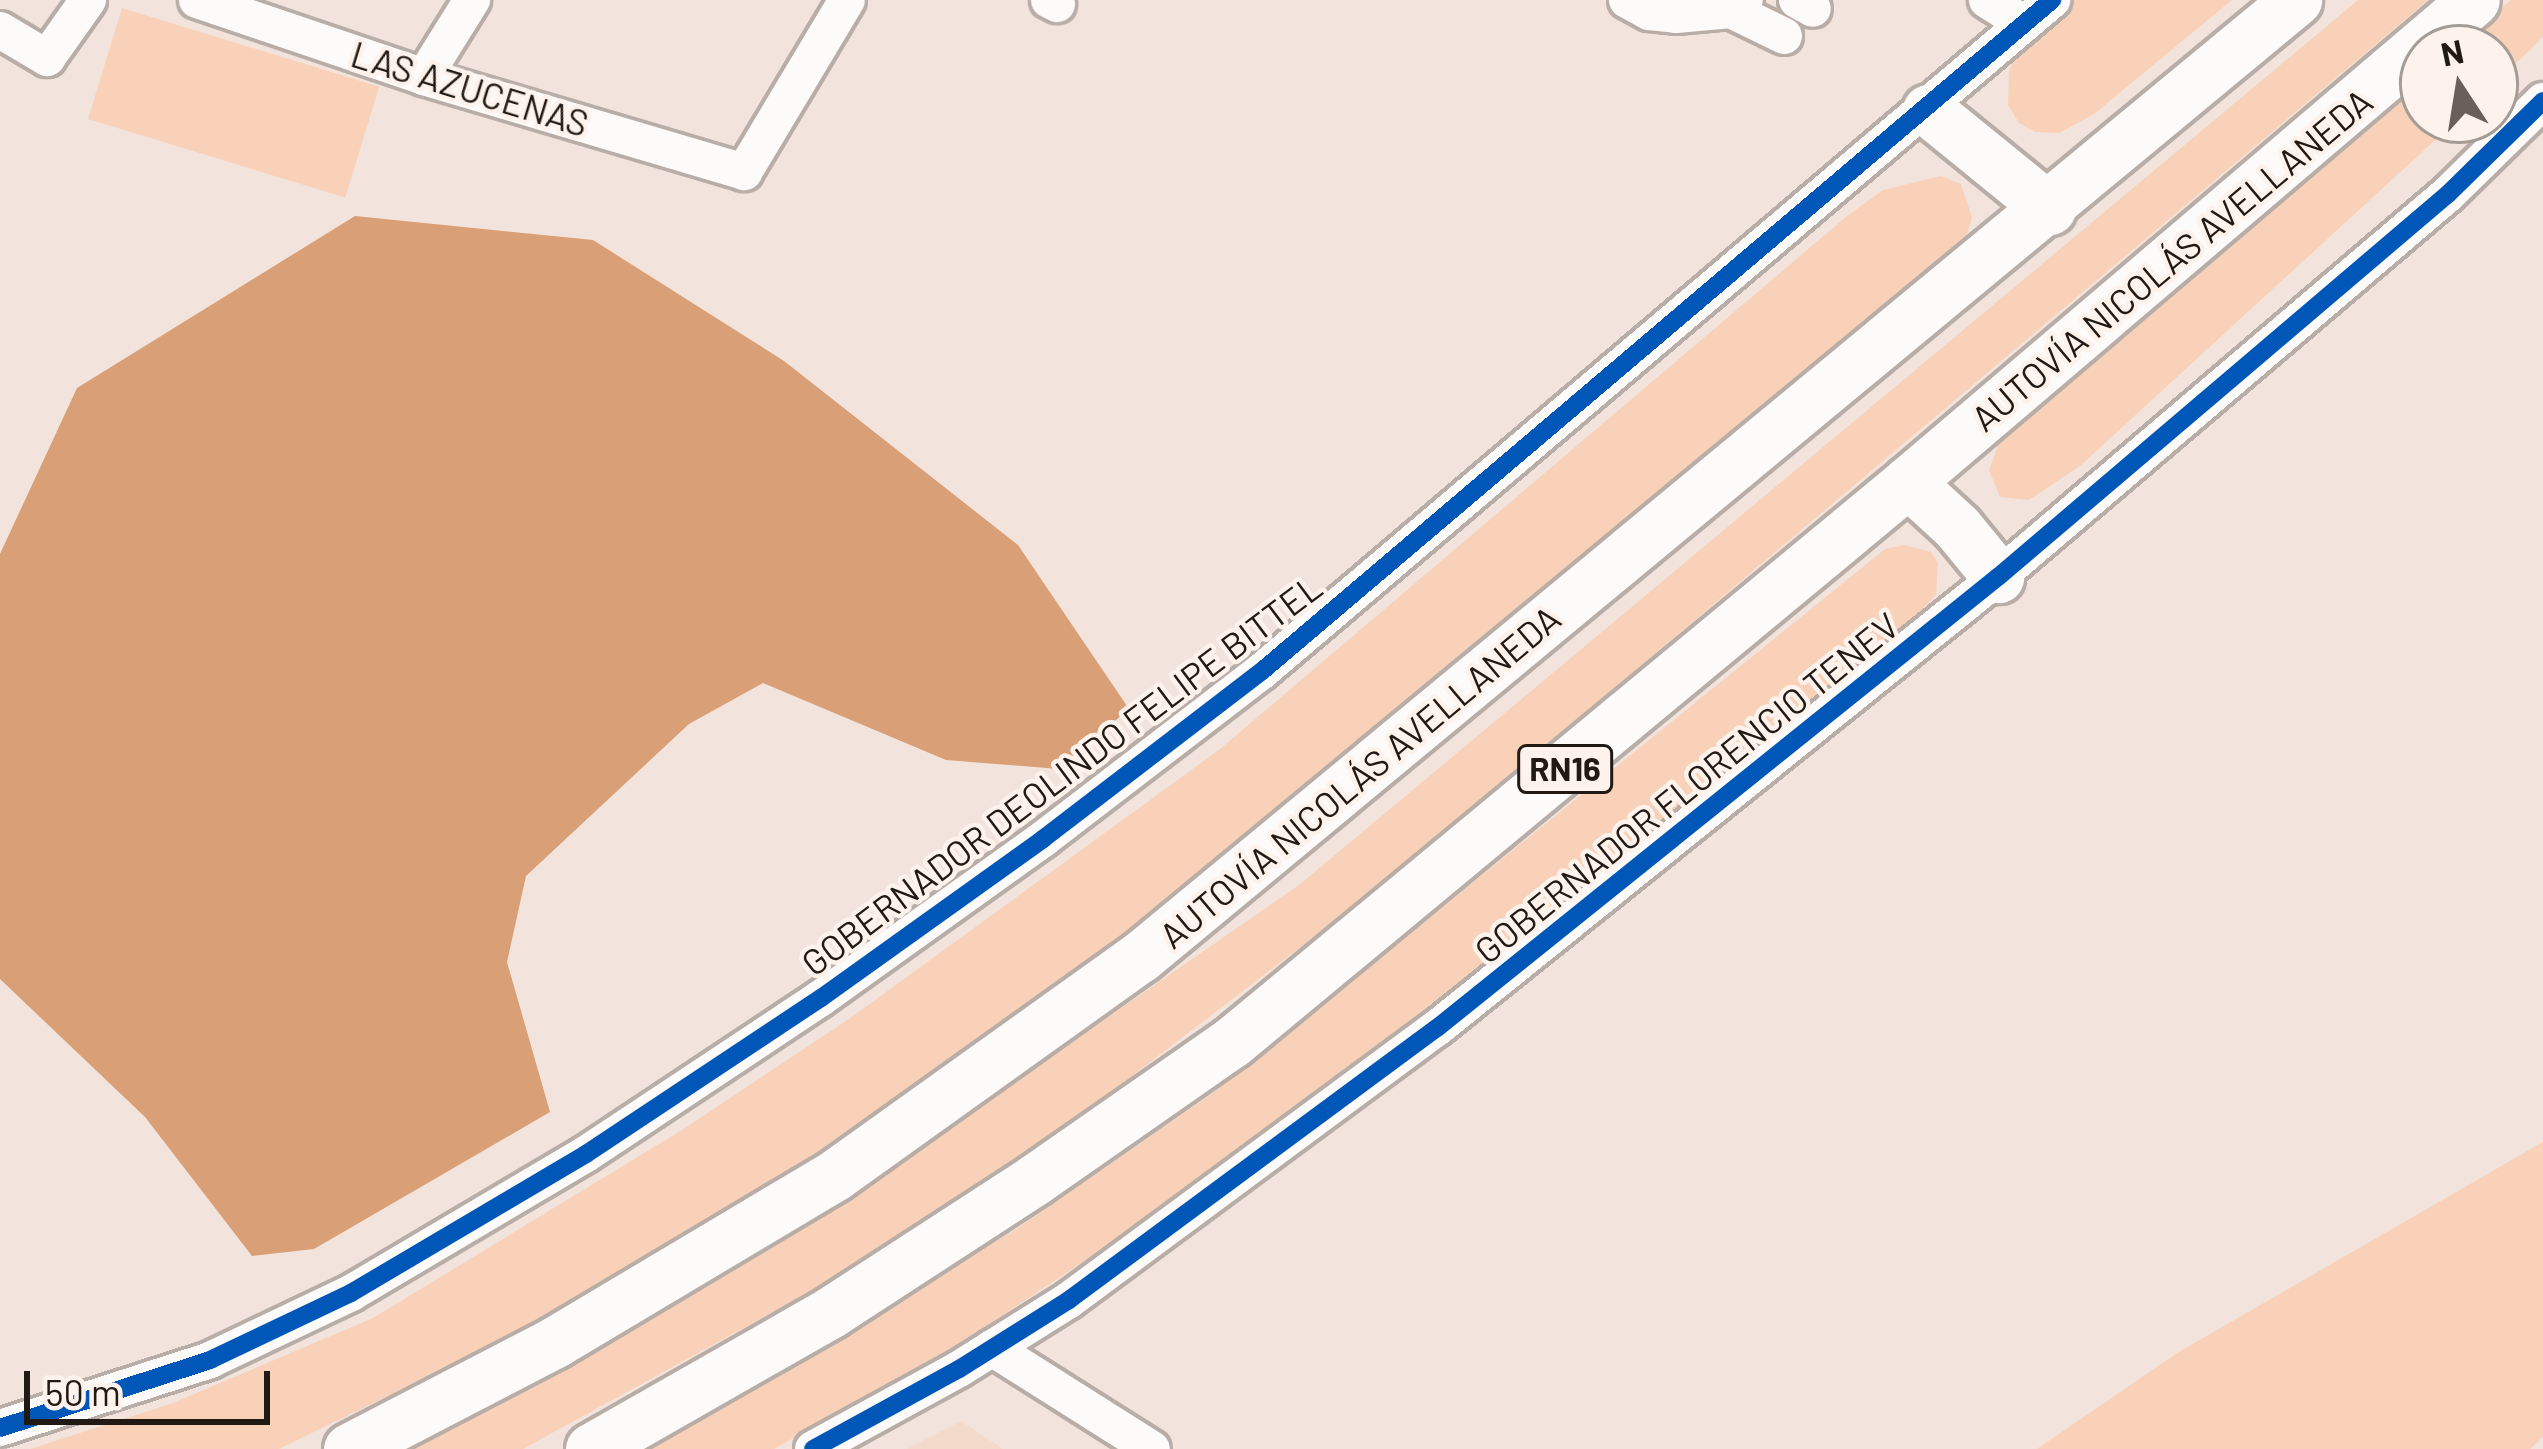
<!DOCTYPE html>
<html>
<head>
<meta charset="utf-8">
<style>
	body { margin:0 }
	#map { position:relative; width:2543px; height:1449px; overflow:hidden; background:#f2e4dc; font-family:Barlow,sans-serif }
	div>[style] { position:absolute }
	.built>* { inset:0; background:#f3dbcc }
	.green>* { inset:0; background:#f9d1b8; transform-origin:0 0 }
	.water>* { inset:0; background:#d99f76 }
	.roads { filter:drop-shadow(3px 0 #b8ada7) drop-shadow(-3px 0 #b8ada7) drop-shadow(0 3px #b8ada7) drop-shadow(0 -3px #b8ada7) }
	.minor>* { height:36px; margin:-18px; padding:0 18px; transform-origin:18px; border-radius:18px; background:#fdfbfa }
	.highway>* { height:51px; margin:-25.5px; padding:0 25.5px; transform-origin:25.5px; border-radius:25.5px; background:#fdfbfa }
	.cycleway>* { height:18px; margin:-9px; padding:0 9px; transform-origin:9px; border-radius:9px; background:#0057b8 }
	span { translate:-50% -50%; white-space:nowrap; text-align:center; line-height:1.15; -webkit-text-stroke:9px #fdf3ec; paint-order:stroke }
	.shield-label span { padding:3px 9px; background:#fdf3ec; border:3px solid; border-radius:9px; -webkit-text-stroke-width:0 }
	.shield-label { font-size:33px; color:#211913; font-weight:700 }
	.street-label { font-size:36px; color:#211913 }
	.north { position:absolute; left:2399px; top:24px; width:120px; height:120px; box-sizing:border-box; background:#fdf3ec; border:3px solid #a59c95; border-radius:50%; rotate:348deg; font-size:33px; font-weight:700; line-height:48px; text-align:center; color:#211913 }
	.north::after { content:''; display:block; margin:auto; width:42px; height:54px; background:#6a6059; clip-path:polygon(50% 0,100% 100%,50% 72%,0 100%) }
	.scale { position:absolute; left:24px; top:1371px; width:246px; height:54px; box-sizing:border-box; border:6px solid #211913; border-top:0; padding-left:15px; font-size:36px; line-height:42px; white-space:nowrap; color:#211913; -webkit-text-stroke:9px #fdf3ec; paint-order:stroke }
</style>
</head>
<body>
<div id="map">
	<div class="built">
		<i style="clip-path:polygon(961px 1421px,1003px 1449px,907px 1449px)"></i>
	</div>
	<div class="green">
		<i style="clip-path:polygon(2074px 0,2232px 0,2094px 114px,2059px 133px,2035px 132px,2019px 123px,2008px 105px,2009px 69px,2023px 46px)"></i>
		<i style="clip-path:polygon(2358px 0,2428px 0,1384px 883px,1081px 1115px,840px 1275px,523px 1449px,410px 1449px,829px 1210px,1299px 885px)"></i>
		<i style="clip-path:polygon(2511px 0,2543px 0,2543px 37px,2495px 84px,2495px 48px,2454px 48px)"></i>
		<i style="left:122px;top:8px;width:269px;height:116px;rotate:17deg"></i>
		<i style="clip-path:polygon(2423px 75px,2423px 120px,2457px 120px,2080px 466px,2029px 500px,2000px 497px,1989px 470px,1998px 445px,2013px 428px)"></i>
		<i style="clip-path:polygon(1941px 176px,1961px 184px,1972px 217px,1966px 238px,1948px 258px,1823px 355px,1348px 766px,917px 1096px,648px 1261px,499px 1342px,279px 1449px,30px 1449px,173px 1403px,373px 1318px,682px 1130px,849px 1019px,1220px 749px,1847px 216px,1883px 190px)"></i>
		<i style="clip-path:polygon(1904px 545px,1931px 552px,1938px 563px,1936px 595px,1876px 657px,1296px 1112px,1171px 1204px,951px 1349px,774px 1449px,641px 1449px,1015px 1230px,1213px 1093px,1885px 549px)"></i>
		<i style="clip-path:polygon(2543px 1142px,2543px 1437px,2530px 1449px,2037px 1449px,2177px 1353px)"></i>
	</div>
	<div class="water">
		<i style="clip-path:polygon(355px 216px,593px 240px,784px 361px,1018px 545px,1129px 709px,1059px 769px,946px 760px,763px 683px,689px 724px,526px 876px,507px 962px,550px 1112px,314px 1249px,252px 1256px,145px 1117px,0 979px,0 554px,77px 388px)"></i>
	</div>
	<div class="roads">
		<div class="minor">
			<i style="left:197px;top:0;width:240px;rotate:18.7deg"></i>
			<i style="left:424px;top:77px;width:334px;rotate:16.5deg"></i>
			<i style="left:744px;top:172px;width:200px;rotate:-59.1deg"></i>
			<i style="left:1049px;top:0;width:9px;rotate:27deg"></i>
			<i style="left:1627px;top:0;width:25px;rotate:29deg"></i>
			<i style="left:1649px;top:12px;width:27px;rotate:6deg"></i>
			<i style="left:1676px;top:15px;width:55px;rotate:-5.2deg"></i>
			<i style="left:1731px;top:10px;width:17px;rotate:-36deg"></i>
			<i style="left:1797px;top:0;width:18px;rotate:29deg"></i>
			<i style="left:1987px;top:0;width:43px;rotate:32.6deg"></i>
			<i style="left:1731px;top:10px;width:59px;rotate:26.1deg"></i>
			<i style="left:0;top:30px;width:55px;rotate:30.8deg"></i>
			<i style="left:47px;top:58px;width:71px;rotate:-54.7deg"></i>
			<i style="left:424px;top:77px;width:91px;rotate:-58.1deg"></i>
			<i style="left:992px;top:1348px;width:189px;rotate:32.3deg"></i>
			<i style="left:0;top:1428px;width:221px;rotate:-17.9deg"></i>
			<i style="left:210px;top:1360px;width:156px;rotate:-25.4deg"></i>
			<i style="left:351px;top:1293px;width:273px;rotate:-30.6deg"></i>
			<i style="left:586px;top:1154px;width:282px;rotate:-33.6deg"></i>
			<i style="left:821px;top:998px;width:273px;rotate:-35.6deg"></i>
			<i style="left:1043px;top:839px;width:276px;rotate:-37.5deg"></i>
			<i style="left:1262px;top:671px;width:1037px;rotate:-40.34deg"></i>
			<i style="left:813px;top:1449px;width:166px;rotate:-28.7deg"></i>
			<i style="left:959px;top:1369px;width:130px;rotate:-32.1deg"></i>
			<i style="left:1069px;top:1300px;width:458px;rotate:-36.5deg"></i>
			<i style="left:1437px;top:1028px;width:720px;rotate:-38.8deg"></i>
			<i style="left:1998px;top:577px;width:591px;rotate:-40.4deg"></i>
			<i style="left:2448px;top:194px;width:133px;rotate:-44.4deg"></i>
		</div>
		<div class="highway">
			<i style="left:1928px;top:110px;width:157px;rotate:39.1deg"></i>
			<i style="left:1908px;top:482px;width:67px;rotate:42.6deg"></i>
			<i style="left:1957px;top:527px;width:65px;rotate:50.6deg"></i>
			<i style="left:349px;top:1449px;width:232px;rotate:-27.4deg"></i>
			<i style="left:555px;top:1342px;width:326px;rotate:-30.8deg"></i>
			<i style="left:835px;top:1175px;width:375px;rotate:-35.6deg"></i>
			<i style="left:1140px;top:957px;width:1501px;rotate:-39.62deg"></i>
			<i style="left:591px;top:1449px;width:276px;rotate:-29.7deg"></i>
			<i style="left:831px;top:1312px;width:242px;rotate:-33deg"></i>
			<i style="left:1034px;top:1180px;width:241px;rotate:-34.9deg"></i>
			<i style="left:1232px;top:1042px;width:878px;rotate:-39.64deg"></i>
			<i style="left:1908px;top:482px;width:743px;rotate:-40.42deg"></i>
		</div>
	</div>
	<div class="cycleway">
		<i style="left:0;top:1428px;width:221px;rotate:-17.9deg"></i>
		<i style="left:210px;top:1360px;width:156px;rotate:-25.4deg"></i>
		<i style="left:351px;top:1293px;width:273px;rotate:-30.6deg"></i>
		<i style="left:586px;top:1154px;width:282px;rotate:-33.6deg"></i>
		<i style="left:821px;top:998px;width:273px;rotate:-35.6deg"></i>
		<i style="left:1043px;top:839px;width:276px;rotate:-37.5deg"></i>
		<i style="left:1262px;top:671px;width:1037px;rotate:-40.34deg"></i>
		<i style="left:813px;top:1449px;width:166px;rotate:-28.7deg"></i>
		<i style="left:959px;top:1369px;width:130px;rotate:-32.1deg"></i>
		<i style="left:1069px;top:1300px;width:458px;rotate:-36.5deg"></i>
		<i style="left:1437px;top:1028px;width:720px;rotate:-38.8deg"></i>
		<i style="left:1998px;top:577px;width:591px;rotate:-40.4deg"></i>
		<i style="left:2448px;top:194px;width:133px;rotate:-44.4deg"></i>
	</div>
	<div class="shield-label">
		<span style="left:1565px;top:769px">RN16</span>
	</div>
	<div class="street-label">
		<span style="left:470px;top:88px;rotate:17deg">LAS AZUCENAS</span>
		<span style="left:2171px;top:259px;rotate:-40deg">AUTOVÍA NICOLÁS AVELLANEDA</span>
		<span style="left:1061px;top:774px;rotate:-37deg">GOBERNADOR DEOLINDO FELIPE BITTEL</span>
		<span style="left:1359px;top:776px;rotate:-40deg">AUTOVÍA NICOLÁS AVELLANEDA</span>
		<span style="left:1686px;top:787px;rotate:-39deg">GOBERNADOR FLORENCIO TENEV</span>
	</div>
	<div class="north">N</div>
	<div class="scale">50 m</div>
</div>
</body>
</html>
